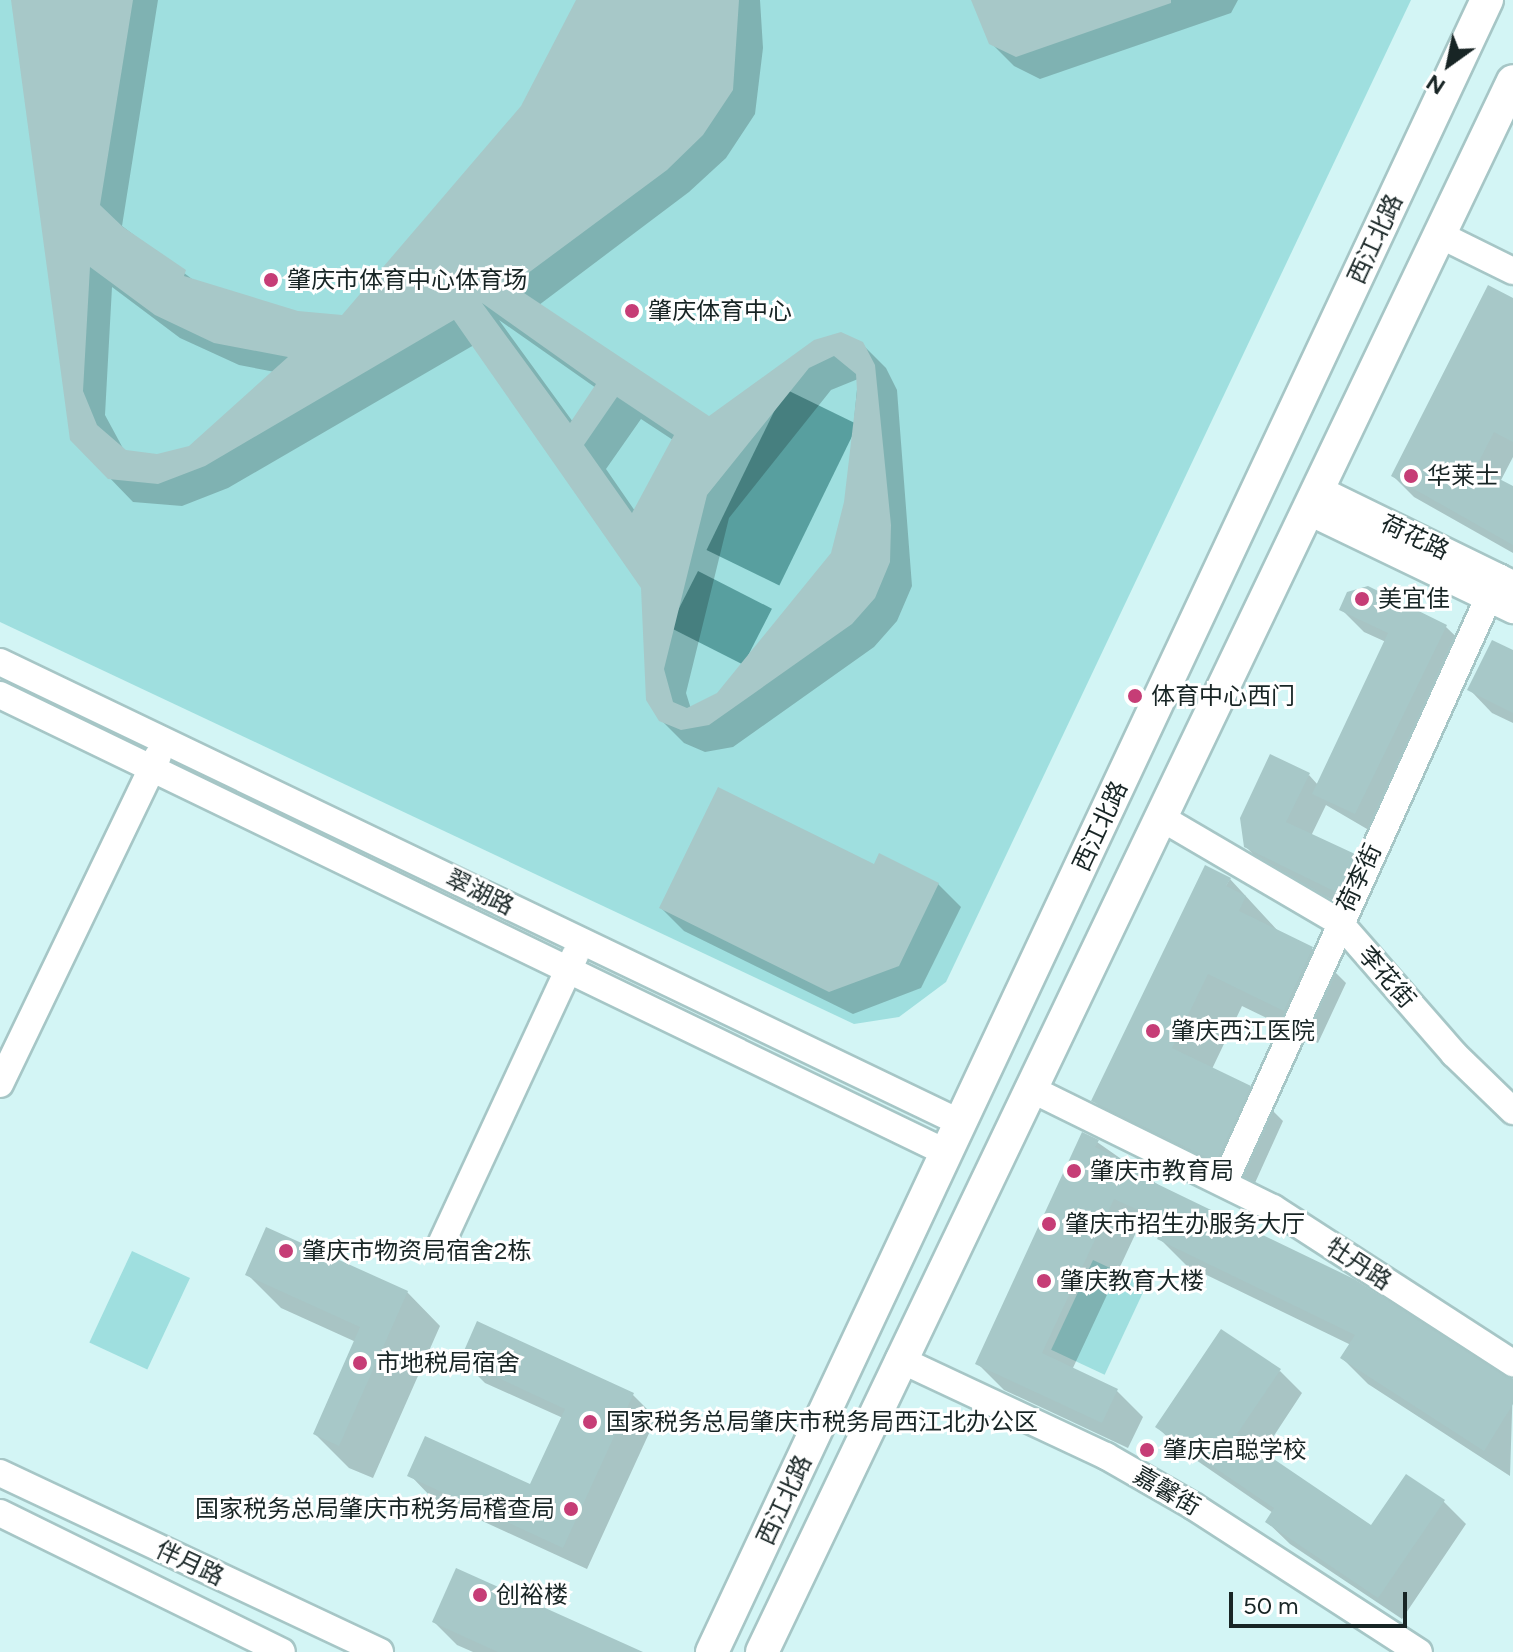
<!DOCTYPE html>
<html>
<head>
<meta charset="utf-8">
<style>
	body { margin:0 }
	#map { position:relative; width:1513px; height:1652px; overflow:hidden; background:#d3f5f5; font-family:Figtree,"Noto Sans SC",sans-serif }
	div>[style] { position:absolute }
	.green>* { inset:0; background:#9fdfdf; transform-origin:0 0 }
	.water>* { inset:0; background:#589f9f; transform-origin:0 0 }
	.shadow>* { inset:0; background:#0003 }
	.building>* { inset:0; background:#a7c8c8 }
	.roads { filter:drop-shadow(2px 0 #a6c6c6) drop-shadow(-2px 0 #a6c6c6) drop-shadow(0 2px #a6c6c6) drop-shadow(0 -2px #a6c6c6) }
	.minor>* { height:26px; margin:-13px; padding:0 13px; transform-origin:13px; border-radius:13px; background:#fff }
	.major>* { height:32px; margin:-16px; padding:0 16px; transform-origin:16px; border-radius:16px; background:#fff }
	.dots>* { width:22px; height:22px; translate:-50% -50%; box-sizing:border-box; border:4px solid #fff; border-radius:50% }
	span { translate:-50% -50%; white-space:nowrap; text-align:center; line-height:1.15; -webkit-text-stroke:6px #fff; paint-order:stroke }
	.street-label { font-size:24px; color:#182525 }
	.poi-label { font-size:24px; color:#182525 }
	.left { translate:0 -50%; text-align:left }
	.right { translate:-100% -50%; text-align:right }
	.north { position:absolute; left:1409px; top:24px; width:80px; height:80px; -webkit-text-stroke:6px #fff; paint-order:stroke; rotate:213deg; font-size:22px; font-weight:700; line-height:32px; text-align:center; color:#182525 }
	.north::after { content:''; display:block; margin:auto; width:28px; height:36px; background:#182525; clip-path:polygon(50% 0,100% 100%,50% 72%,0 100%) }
	.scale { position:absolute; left:1229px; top:1592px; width:178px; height:36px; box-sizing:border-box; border:4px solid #182525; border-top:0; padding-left:10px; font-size:24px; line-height:28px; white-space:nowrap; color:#182525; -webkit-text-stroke:6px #fff; paint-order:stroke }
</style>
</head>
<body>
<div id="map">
	<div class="green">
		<i style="clip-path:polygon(0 0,1411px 0,946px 982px,899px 1017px,854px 1024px,0 622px)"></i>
		<i style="left:132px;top:1251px;width:64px;height:101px;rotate:25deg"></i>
		<i style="left:1093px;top:1260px;width:59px;height:99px;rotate:25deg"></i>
	</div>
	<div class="water">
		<i style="left:785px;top:389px;width:81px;height:179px;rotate:26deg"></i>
		<i style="left:698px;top:571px;width:83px;height:63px;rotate:27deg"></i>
	</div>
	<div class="shadow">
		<i style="clip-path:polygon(evenodd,14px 0,158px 0,122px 226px,196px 282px,297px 313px,343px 317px,523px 107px,578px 0,760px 0,763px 48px,755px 114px,726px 158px,689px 192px,539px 305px,709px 419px,814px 342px,862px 344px,886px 368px,897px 390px,912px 586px,897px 621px,874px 647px,733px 747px,705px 752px,684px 743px,661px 720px,643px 587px,474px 345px,228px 488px,182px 506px,133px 502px,72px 439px,14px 0,112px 287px,180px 338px,239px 365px,275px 372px,190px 447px,158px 456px,125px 452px,105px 415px,112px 287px,14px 0,499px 320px,596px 388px,573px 422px,499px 320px,14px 0,858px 379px,846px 502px,833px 554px,718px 694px,691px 709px,686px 693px,729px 518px,831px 390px,858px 379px,14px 0,641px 419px,673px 440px,635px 511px,606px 469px,641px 419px)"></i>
		<i style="clip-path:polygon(973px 0,1238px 0,1231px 13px,1040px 79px,1014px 66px,991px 43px)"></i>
		<i style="clip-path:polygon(1513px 299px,1513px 457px,1500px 482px,1513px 488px,1513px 553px,1414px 497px,1393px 476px)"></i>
		<i style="clip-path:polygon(1341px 609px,1446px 627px,1469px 649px,1379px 836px,1326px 805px,1311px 836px,1354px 855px,1376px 877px,1360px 913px,1268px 869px,1245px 846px,1309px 775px,1318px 785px,1386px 642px,1364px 632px)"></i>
		<i style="clip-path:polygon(1513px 652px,1513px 723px,1492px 713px,1470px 690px)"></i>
		<i style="clip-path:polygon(874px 866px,938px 884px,961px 907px,921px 988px,853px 1014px,684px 931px,661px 908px)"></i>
		<i style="clip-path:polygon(1230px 879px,1278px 931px,1312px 949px,1346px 983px,1318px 1043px,1242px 1006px,1212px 1069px,1249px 1087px,1283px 1121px,1250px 1194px,1127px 1134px,1093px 1100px)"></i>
		<i style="clip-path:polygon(1097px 1142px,1167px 1191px,1513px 1381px,1510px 1476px,1368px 1384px,1342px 1358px,1351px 1345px,1186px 1265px,1160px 1239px,1162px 1233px,1140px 1224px,1072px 1370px,1116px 1390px,1143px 1417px,1128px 1448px,1004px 1390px,977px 1363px)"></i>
		<i style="clip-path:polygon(247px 1274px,407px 1292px,440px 1326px,373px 1478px,349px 1468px,315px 1434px,356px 1342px,281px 1308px)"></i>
		<i style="clip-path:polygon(462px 1360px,633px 1395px,656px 1418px,587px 1569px,432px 1498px,410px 1475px,531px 1487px,563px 1418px,485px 1383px)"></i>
		<i style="clip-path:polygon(1280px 1371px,1302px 1393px,1262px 1454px,1372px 1528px,1443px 1501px,1466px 1524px,1402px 1619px,1290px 1544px,1267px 1522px,1273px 1513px,1180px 1449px,1157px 1427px)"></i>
		<i style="clip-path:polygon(434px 1622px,625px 1652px,473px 1652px,457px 1645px)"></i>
	</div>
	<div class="building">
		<i style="clip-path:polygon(evenodd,11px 0,133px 0,100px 205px,123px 227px,186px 270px,184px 276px,298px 311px,342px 315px,521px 106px,576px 0,739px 0,733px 90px,703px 135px,667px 170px,512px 285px,709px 416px,814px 340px,841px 332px,863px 342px,875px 365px,891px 525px,890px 562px,875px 598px,852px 624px,709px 725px,681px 730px,659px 721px,646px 700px,641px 588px,454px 320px,205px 466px,158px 484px,108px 479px,70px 440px,11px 0,90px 267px,155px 315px,214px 343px,288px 357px,189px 446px,157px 454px,126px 450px,97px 425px,83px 391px,90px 267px,11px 0,482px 303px,596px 384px,570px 423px,482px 303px,11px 0,834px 356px,856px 374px,857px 391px,844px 502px,831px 553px,717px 693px,687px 708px,673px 702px,664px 669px,707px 495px,809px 368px,834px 356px,11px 0,617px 397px,674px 435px,632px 513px,584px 445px,617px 397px)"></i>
		<i style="clip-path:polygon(971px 0,1171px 0,1171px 3px,1016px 57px,989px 44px)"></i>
		<i style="clip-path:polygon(1488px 285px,1513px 298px,1513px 442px,1494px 432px,1476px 467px,1513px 486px,1513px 545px,1391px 476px)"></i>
		<i style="clip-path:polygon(1368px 586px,1447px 625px,1355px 814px,1312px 794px,1388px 633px,1339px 610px,1347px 592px)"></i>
		<i style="clip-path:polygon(1492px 640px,1513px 650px,1513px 713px,1467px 690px)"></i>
		<i style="clip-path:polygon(1270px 754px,1310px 773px,1286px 822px,1355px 854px,1338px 893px,1244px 847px,1240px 818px)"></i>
		<i style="clip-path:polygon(718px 787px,874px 864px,879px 853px,939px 883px,899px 966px,829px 992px,659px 908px)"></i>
		<i style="clip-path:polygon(1205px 865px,1231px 878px,1226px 886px,1246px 896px,1239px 911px,1313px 947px,1284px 1011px,1208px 974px,1172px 1048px,1251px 1086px,1216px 1162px,1091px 1101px)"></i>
		<i style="clip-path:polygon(1082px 1132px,1099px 1140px,1095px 1147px,1152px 1174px,1149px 1180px,1354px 1279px,1513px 1379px,1513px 1404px,1484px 1451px,1340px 1358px,1355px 1335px,1157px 1239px,1165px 1222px,1114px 1199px,1042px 1353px,1118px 1389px,1102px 1423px,975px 1364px)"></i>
		<i style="clip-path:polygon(266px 1227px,408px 1291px,339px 1446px,313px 1434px,360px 1327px,245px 1275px)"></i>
		<i style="clip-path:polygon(477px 1321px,634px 1393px,563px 1548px,407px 1476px,425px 1436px,530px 1484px,565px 1409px,460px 1360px)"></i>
		<i style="clip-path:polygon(1221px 1329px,1281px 1369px,1237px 1434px,1371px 1525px,1406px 1474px,1445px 1500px,1378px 1598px,1265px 1522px,1274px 1508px,1155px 1427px)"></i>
		<i style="clip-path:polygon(456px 1568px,643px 1652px,498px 1652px,432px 1622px)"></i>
	</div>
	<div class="roads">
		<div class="minor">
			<i style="left:1440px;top:235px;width:81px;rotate:26.3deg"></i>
			<i style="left:1318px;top:489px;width:217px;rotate:26deg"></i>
			<i style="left:1307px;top:511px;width:229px;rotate:25.7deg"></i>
			<i style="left:0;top:662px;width:1066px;rotate:25.63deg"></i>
			<i style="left:0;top:695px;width:1052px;rotate:25.81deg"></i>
			<i style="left:1160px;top:817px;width:208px;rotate:30.4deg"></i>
			<i style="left:1339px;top:922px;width:175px;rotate:48.9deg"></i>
			<i style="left:1454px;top:1054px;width:82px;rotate:44deg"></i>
			<i style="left:0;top:1084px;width:364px;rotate:-64.3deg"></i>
			<i style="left:1029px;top:1088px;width:272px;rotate:26.2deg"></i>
			<i style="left:1273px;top:1208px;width:286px;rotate:32.9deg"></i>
			<i style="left:1225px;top:1181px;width:663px;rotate:-65.68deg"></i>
			<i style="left:442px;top:1242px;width:316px;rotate:-65.1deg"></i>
			<i style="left:899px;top:1359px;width:229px;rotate:25.1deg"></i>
			<i style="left:1106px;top:1456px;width:100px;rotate:29.9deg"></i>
			<i style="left:1193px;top:1506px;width:269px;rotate:32.9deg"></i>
			<i style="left:0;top:1473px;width:420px;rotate:25.2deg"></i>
			<i style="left:0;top:1513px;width:314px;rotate:26.2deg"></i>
		</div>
		<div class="major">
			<i style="left:712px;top:1652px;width:1825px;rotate:-64.87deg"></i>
			<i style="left:762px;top:1652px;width:1741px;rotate:-64.45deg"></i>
		</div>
	</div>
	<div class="dots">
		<i style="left:271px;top:280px;background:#c63d76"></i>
		<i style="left:632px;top:311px;background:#c63d76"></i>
		<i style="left:1411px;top:476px;background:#c63d76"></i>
		<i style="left:1362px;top:599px;background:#c63d76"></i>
		<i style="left:1135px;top:696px;background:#c63d76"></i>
		<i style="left:1153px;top:1031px;background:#c63d76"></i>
		<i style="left:1074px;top:1171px;background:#c63d76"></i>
		<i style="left:1049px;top:1224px;background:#c63d76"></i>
		<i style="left:286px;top:1251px;background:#c63d76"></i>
		<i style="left:1044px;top:1281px;background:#c63d76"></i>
		<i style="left:360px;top:1363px;background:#c63d76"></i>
		<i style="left:590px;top:1422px;background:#c63d76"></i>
		<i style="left:1147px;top:1450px;background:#c63d76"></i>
		<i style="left:571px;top:1509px;background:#c63d76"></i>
		<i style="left:480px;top:1595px;background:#c63d76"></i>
	</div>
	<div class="street-label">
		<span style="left:1375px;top:239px;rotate:-65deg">西江北路</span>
		<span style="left:1415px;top:537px;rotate:25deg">荷花路</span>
		<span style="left:1100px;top:826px;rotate:-65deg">西江北路</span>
		<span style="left:1359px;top:878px;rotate:-65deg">荷李街</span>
		<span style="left:480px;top:892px;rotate:26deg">翠湖路</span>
		<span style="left:1387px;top:977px;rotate:49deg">李花街</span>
		<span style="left:1359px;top:1264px;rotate:33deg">牡丹路</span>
		<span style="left:1167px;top:1491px;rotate:30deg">嘉馨街</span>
		<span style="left:784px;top:1500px;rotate:-65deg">西江北路</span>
		<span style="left:190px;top:1563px;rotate:25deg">伴月路</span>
	</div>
	<div class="poi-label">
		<span class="left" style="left:287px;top:280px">肇庆市体育中心体育场</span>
		<span class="left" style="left:648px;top:311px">肇庆体育中心</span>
		<span class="left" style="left:1427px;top:476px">华莱士</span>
		<span class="left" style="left:1378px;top:599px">美宜佳</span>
		<span class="left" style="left:1151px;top:696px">体育中心西门</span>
		<span class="left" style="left:1171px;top:1031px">肇庆西江医院</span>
		<span class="left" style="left:1090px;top:1171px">肇庆市教育局</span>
		<span class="left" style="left:1065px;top:1224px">肇庆市招生办服务大厅</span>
		<span class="left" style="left:302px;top:1251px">肇庆市物资局宿舍2栋</span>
		<span class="left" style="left:1060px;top:1281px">肇庆教育大楼</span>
		<span class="left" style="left:376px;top:1363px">市地税局宿舍</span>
		<span class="left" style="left:606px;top:1422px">国家税务总局肇庆市税务局西江北办公区</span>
		<span class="left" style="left:1163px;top:1450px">肇庆启聪学校</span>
		<span class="right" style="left:555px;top:1509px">国家税务总局肇庆市税务局稽查局</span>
		<span class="left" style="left:496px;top:1595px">创裕楼</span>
	</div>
	<div class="north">N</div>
	<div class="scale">50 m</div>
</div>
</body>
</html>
